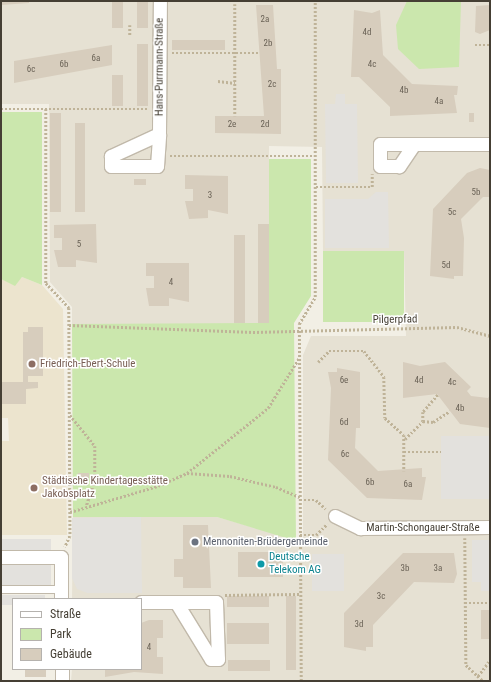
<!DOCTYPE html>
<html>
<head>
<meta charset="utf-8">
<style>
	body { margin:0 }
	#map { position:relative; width:491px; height:682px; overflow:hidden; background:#f2efe5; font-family:"Roboto Condensed",sans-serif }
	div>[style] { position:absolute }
	.residential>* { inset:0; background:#e6e1d3 }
	.education>* { inset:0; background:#ece4ce }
	.green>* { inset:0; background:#cbe7ad; transform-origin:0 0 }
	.parking>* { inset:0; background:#e3e1dd; transform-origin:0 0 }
	.building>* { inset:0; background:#d7cdbd; transform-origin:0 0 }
	.path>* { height:2.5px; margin-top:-1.25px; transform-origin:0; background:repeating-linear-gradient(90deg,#bfb398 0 2px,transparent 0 4px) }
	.roads { filter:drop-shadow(1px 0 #c1b9aa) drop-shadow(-1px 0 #c1b9aa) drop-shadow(0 1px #c1b9aa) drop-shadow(0 -1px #c1b9aa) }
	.lane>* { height:7px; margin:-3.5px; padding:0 3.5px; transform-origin:3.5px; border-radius:3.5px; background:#fff }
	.street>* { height:13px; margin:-6.5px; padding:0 6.5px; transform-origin:6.5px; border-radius:6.5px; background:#fff }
	.dots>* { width:11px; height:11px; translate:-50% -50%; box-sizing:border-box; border:2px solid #fff; border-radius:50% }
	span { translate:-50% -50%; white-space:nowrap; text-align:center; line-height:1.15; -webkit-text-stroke:3px #fff; paint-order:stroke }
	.number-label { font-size:9px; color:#6a6256 }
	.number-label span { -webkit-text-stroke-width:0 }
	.street-label { font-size:11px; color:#453f34 }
	.education-label { font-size:11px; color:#785e54 }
	.left { translate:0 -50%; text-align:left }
	.worship-label { font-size:11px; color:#5b616d }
	.culture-label { font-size:11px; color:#0d838f }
	.frame { position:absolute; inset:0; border:2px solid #453f34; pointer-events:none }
	.legend { position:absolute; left:12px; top:598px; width:130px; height:72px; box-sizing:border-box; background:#fff; border:1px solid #b5b2ae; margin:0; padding:5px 7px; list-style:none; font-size:12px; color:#453f34 }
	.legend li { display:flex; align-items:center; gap:8px; height:20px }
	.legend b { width:20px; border:1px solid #b5b2ae }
</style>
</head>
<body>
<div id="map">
	<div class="residential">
		<i style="clip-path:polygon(1px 1px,490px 1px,490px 681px,71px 681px,72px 669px,141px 669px,141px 599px,72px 599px,73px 517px,217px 517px,303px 542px,303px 355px,311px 336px,406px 336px,404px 251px,323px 252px,322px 147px,269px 146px,269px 324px,72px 324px,72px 307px,50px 282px,49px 104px,1px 104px)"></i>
	</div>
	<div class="education">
		<i style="clip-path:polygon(22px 277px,42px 285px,63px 309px,67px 535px,1px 535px,1px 441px,9px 441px,8px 418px,1px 418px,1px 279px,15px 285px)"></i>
	</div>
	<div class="green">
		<i style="clip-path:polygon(407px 1px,461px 1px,459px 67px,419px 69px,398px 49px,396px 25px)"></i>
		<i style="clip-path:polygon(1px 112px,42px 112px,42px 285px,22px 277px,15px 286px,1px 279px)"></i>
		<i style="clip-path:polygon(269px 159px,311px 159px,311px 296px,294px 323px,296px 541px,217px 517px,73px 517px,72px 324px,269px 323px)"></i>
		<i style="left:404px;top:251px;width:71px;height:81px;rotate:90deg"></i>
	</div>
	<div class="parking">
		<i style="clip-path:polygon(336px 94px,345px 94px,345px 104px,357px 104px,358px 183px,326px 183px,325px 104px,335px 104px)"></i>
		<i style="clip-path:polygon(376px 192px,388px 192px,389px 248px,325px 248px,325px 199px,368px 199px)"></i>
		<i style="left:441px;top:436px;width:49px;height:63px"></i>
		<i style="clip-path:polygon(141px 517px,142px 593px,87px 593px,77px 589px,72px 578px,72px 518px)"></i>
		<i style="left:1px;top:539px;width:50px;height:46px"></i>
		<i style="clip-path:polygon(472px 540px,490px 540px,490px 591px,481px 591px,481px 582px,472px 582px)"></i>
		<i style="left:312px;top:554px;width:32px;height:37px"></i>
		<i style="clip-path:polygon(1px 595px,45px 595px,45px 599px,13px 599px,13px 605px,1px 605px)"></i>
	</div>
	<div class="building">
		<i style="clip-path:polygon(1px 1px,29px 1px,29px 3px,1px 5px)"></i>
		<i style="left:112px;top:1px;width:11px;height:27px"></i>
		<i style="left:137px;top:1px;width:11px;height:27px"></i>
		<i style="clip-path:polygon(256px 5px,273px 5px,277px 69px,281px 69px,281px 134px,215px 133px,215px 116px,264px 116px)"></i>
		<i style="clip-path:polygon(490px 5px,490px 30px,480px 34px,475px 32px,476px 6px)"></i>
		<i style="clip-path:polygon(354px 10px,372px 13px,380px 10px,383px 55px,412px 84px,458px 86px,457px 95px,454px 95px,457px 113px,390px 116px,390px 107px,359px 77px,351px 77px)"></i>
		<i style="left:172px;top:40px;width:53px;height:10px"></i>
		<i style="left:137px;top:44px;width:11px;height:62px"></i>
		<i style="clip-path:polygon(112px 45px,112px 65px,14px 83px,14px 61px)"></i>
		<i style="left:112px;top:75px;width:11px;height:31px"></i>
		<i style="left:50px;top:113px;width:11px;height:99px"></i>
		<i style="left:469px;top:113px;width:5px;height:9px"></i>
		<i style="left:75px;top:123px;width:10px;height:89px"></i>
		<i style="clip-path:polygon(480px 168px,490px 170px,490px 197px,483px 197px,461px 219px,464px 238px,463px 276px,454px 276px,454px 279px,430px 276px,433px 209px,467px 173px)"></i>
		<i style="clip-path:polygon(185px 175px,228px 176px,228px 214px,208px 210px,208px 218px,189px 219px,185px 201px,193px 201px,193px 189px,185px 189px)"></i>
		<i style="left:134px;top:179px;width:12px;height:6px"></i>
		<i style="clip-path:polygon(96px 224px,97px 263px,76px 260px,76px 267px,58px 267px,54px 250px,62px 250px,62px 238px,54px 238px,54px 225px)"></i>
		<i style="left:258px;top:224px;width:11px;height:99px"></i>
		<i style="left:234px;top:235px;width:11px;height:88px"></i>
		<i style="clip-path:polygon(146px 263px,189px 263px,189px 302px,169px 298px,169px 306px,149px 306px,146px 288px,154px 288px,154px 276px,146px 276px)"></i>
		<i style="clip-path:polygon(28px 327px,43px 327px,43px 376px,28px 376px,28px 382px,38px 382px,38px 388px,26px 389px,26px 404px,1px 404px,1px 382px,23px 382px,23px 332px,28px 332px)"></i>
		<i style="clip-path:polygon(403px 362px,420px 366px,445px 362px,471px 387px,467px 391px,471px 396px,488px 398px,490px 395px,490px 428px,460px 424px,437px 394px,403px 398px)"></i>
		<i style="clip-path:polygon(337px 368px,360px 372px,360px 428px,356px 428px,355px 448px,378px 471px,422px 468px,422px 477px,426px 477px,422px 500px,367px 498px,328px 460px,331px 388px,328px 372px,337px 372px)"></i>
		<i style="left:78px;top:473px;width:11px;height:6px"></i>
		<i style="clip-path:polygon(183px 525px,208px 525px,211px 588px,183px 588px,183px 577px,174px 577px,174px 559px,183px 559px)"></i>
		<i style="left:238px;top:552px;width:45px;height:25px"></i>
		<i style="clip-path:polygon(403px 553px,454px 553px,457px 574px,454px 583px,414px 582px,373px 625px,373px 647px,366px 647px,366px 651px,344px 647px,344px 613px)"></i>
		<i style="left:227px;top:596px;width:42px;height:11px"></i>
		<i style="left:286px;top:596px;width:10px;height:74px"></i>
		<i style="left:481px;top:610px;width:9px;height:29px"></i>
		<i style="clip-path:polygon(149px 620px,163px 620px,163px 638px,157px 638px,157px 657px,163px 657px,163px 674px,134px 672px,105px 677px,105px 669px,141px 669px,141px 623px)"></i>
		<i style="left:227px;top:623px;width:42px;height:21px"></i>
		<i style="left:228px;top:660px;width:42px;height:11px"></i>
		<i style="left:25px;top:669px;width:21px;height:8px"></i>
	</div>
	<div class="path">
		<i style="left:235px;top:4px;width:112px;rotate:90deg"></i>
		<i style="left:130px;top:25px;width:11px;rotate:90deg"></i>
		<i style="left:475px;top:45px;width:15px"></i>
		<i style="left:172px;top:53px;width:88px"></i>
		<i style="left:218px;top:81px;width:17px;rotate:7deg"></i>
		<i style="left:1px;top:109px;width:147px"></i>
		<i style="left:46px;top:109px;width:174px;rotate:90deg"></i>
		<i style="left:46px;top:283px;width:34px;rotate:47deg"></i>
		<i style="left:69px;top:308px;width:228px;rotate:89.7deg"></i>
		<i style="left:70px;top:536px;width:12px;rotate:114deg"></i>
		<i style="left:170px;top:156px;width:146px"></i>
		<i style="left:316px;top:187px;width:56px"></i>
		<i style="left:372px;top:187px;width:13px;rotate:-90deg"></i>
		<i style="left:69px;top:325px;width:184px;rotate:2.2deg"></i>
		<i style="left:253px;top:332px;width:204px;rotate:-1.4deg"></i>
		<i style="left:457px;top:327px;width:34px;rotate:15deg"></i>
		<i style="left:318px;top:362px;width:16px;rotate:-45deg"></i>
		<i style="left:329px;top:351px;width:35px"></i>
		<i style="left:364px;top:351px;width:33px;rotate:52deg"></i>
		<i style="left:384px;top:377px;width:41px;rotate:88.6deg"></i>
		<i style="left:385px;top:418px;width:25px;rotate:42deg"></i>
		<i style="left:404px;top:435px;width:36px;rotate:90deg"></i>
		<i style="left:438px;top:395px;width:23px;rotate:131deg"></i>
		<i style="left:423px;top:412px;width:9px;rotate:90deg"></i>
		<i style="left:423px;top:421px;width:10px;rotate:6deg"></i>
		<i style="left:433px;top:422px;width:20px;rotate:-33deg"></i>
		<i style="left:70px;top:415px;width:40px;rotate:51deg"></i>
		<i style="left:95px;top:446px;width:34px;rotate:90deg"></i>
		<i style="left:95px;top:480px;width:28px;rotate:108deg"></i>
		<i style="left:405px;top:439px;width:25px;rotate:-45deg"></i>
		<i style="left:404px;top:452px;width:37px"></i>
		<i style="left:187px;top:473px;width:43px;rotate:4deg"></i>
		<i style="left:230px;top:476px;width:47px;rotate:13.4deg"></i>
		<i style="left:276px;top:487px;width:26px;rotate:23deg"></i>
		<i style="left:300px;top:500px;width:16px"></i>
		<i style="left:316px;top:500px;width:13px;rotate:42deg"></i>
		<i style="left:70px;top:512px;width:92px;rotate:-16.5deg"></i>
		<i style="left:158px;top:486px;width:32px;rotate:-24deg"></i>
		<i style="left:187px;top:473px;width:104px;rotate:-38.7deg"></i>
		<i style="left:268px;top:408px;width:59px;rotate:-58.2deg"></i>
		<i style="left:300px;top:535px;width:16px"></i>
		<i style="left:316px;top:535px;width:16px;rotate:-45deg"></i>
		<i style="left:465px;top:538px;width:127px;rotate:89.5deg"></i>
		<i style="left:466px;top:665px;width:23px;rotate:43deg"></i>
		<i style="left:225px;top:595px;width:75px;rotate:-0.8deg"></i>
		<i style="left:465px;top:603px;width:25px"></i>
		<i style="left:478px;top:676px;width:20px;rotate:-53deg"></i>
		<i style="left:301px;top:681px;width:357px;rotate:-90.3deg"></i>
		<i style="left:299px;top:324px;width:31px;rotate:-59deg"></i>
		<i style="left:315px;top:297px;width:296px;rotate:-90deg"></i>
	</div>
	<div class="roads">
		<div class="lane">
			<i style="left:1px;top:589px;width:60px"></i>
		</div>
		<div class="street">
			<i style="left:159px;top:134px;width:53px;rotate:155.4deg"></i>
			<i style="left:111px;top:156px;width:10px;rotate:90deg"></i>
			<i style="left:111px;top:166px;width:46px"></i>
			<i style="left:157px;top:166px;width:32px;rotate:-86deg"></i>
			<i style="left:159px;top:134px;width:133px;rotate:-89.6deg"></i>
			<i style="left:414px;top:144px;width:27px;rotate:124deg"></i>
			<i style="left:399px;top:166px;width:19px;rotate:180deg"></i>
			<i style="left:380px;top:166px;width:22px;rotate:-90deg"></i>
			<i style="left:380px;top:144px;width:110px"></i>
			<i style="left:335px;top:516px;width:28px;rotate:26deg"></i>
			<i style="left:360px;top:528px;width:130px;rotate:-0.4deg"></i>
			<i style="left:1px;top:557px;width:60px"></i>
			<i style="left:61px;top:557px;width:42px;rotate:90deg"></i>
			<i style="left:141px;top:602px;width:75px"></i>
			<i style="left:216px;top:602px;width:57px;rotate:88deg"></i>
			<i style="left:218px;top:659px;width:7px;rotate:180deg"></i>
			<i style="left:211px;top:659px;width:67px;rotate:-121.6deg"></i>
			<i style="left:62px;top:669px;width:12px;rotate:90deg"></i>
		</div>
	</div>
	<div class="dots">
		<i style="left:32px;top:364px;background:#8d6e63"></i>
		<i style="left:34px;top:488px;background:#8d6e63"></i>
		<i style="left:195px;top:542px;background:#6b7280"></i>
		<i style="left:261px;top:564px;background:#0f9aa8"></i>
	</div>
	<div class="number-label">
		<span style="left:265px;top:19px">2a</span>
		<span style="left:367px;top:32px">4d</span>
		<span style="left:268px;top:43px">2b</span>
		<span style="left:96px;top:58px">6a</span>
		<span style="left:64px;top:64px">6b</span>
		<span style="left:372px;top:64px">4c</span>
		<span style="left:31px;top:69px">6c</span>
		<span style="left:272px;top:84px">2c</span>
		<span style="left:404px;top:90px">4b</span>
		<span style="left:439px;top:101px">4a</span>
		<span style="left:232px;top:124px">2e</span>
		<span style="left:265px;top:124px">2d</span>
		<span style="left:476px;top:192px">5b</span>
		<span style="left:210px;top:195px">3</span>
		<span style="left:452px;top:212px">5c</span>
		<span style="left:79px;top:244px">5</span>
		<span style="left:446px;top:265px">5d</span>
		<span style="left:171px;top:282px">4</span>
		<span style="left:344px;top:380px">6e</span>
		<span style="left:419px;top:380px">4d</span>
		<span style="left:452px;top:382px">4c</span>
		<span style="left:460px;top:408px">4b</span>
		<span style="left:344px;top:422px">6d</span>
		<span style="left:345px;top:454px">6c</span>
		<span style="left:370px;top:482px">6b</span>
		<span style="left:408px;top:484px">6a</span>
		<span style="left:405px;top:568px">3b</span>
		<span style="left:438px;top:568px">3a</span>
		<span style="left:381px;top:596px">3c</span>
		<span style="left:359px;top:624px">3d</span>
		<span style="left:149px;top:647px">4</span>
	</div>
	<div class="street-label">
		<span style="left:160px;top:67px;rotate:-90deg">Hans-Purrmann-Straße</span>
		<span style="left:395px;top:320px;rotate:-1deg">Pilgerpfad</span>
		<span style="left:423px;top:528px">Martin-Schongauer-Straße</span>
	</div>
	<div class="education-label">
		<span class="left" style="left:40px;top:364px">Friedrich-Ebert-Schule</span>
		<span class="left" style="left:42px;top:488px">Städtische Kindertagesstätte<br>Jakobsplatz</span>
	</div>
	<div class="worship-label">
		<span class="left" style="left:203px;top:542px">Mennoniten-Brüdergemeinde</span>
	</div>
	<div class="culture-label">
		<span class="left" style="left:269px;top:564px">Deutsche<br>Telekom AG</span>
	</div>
	<div class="frame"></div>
	<ul class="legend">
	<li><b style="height:5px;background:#fff"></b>Straße</li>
	<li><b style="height:11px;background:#cbe7ad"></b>Park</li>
	<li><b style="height:11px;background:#d7cdbd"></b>Gebäude</li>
	</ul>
</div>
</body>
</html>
